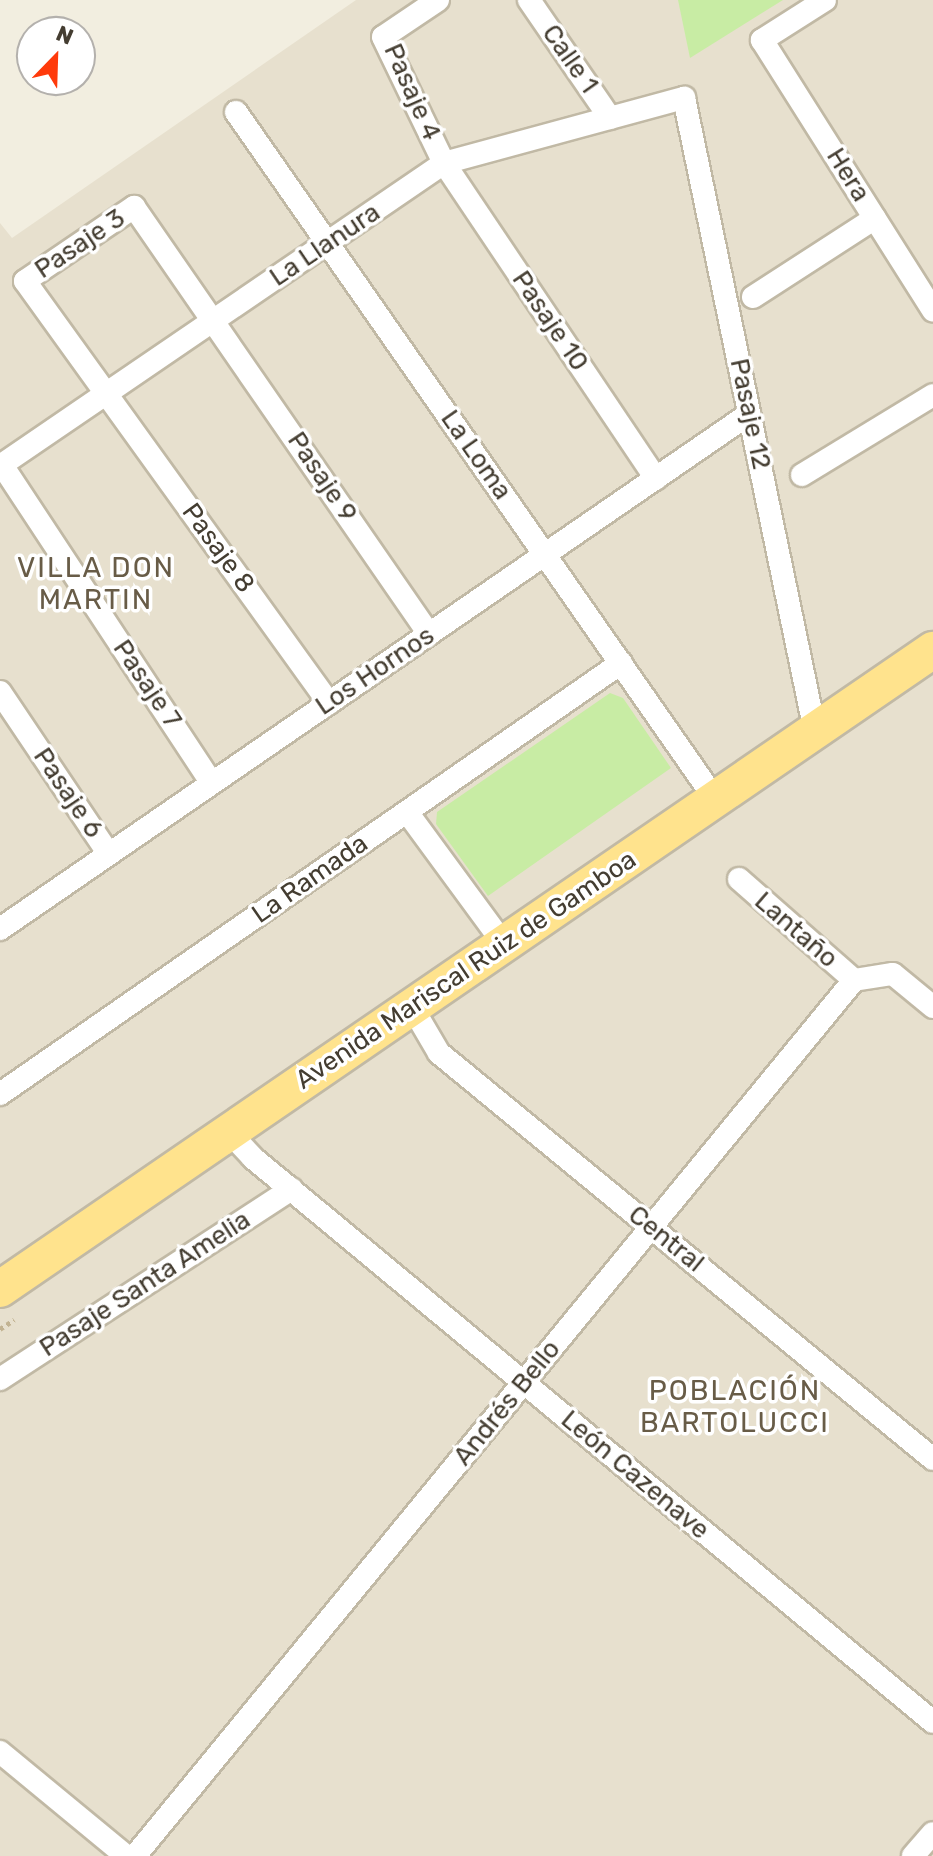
<!DOCTYPE html>
<html>
<head>
<meta charset="utf-8">
<style>
	body { margin:0 }
	#map { position:relative; width:933px; height:1856px; overflow:hidden; background:#f2eee0; font-family:Rubik,sans-serif }
	div>[style] { position:absolute }
	.residential>* { inset:0; background:#e7e0ce }
	.green>* { inset:0; background:#c8eca4 }
	.path>* { height:5px; margin-top:-2.5px; transform-origin:0; background:repeating-linear-gradient(90deg,#c2b392 0 4px,transparent 0 8px) }
	.roads { filter:drop-shadow(2px 0 #c1b9a5) drop-shadow(-2px 0 #c1b9a5) drop-shadow(0 2px #c1b9a5) drop-shadow(0 -2px #c1b9a5) }
	.street>* { height:22px; margin:-11px; padding:0 11px; transform-origin:11px; border-radius:11px; background:#fff }
	.primary>* { height:36px; margin:-18px; padding:0 18px; transform-origin:18px; border-radius:18px; background:#ffe38d }
	span { translate:-50% -50%; white-space:nowrap; text-align:center; line-height:1.15; -webkit-text-stroke:7px #fff; paint-order:stroke }
	.street-label { font-size:26px; color:#443d31 }
	.neighbourhood-label { font-size:28px; color:#685c47; letter-spacing:2px }
	.north { position:absolute; left:16px; top:16px; width:80px; height:80px; box-sizing:border-box; background:#fff; border:2px solid #b4b1ad; border-radius:50%; rotate:23deg; font-size:22px; font-weight:700; line-height:32px; text-align:center; color:#443d31 }
	.north::after { content:''; display:block; margin:auto; width:28px; height:36px; background:#ff3a0b; clip-path:polygon(50% 0,100% 100%,50% 72%,0 100%) }
</style>
</head>
<body>
<div id="map">
	<div class="residential">
		<i style="clip-path:polygon(356px 0,933px 0,933px 1856px,0 1856px,0 223px,12px 238px)"></i>
	</div>
	<div class="green">
		<i style="clip-path:polygon(678px 0,783px 0,690px 58px)"></i>
		<i style="clip-path:polygon(610px 693px,623px 698px,671px 768px,488px 896px,436px 824px,437px 812px)"></i>
	</div>
	<div class="path">
		<i style="left:0;top:1329px;width:17px;rotate:-33deg"></i>
	</div>
	<div class="roads">
		<div class="street">
			<i style="left:438px;top:0;width:66px;rotate:146.1deg"></i>
			<i style="left:383px;top:37px;width:140px;rotate:64.2deg"></i>
			<i style="left:444px;top:163px;width:380px;rotate:56.1deg"></i>
			<i style="left:529px;top:0;width:143px;rotate:55.5deg"></i>
			<i style="left:825px;top:0;width:75px;rotate:147.6deg"></i>
			<i style="left:762px;top:40px;width:320px;rotate:57.7deg"></i>
			<i style="left:236px;top:112px;width:838px;rotate:55.11deg"></i>
			<i style="left:753px;top:297px;width:145px;rotate:-32.9deg"></i>
			<i style="left:2px;top:465px;width:381px;rotate:56.6deg"></i>
			<i style="left:0;top:466px;width:538px;rotate:-34.31deg"></i>
			<i style="left:444px;top:163px;width:249px;rotate:-15.2deg"></i>
			<i style="left:684px;top:98px;width:646px;rotate:78.31deg"></i>
			<i style="left:802px;top:475px;width:153px;rotate:-31.4deg"></i>
			<i style="left:0;top:692px;width:195px;rotate:56.1deg"></i>
			<i style="left:329px;top:703px;width:520px;rotate:-125.77deg"></i>
			<i style="left:25px;top:281px;width:132px;rotate:-34.2deg"></i>
			<i style="left:134px;top:207px;width:519px;rotate:55.36deg"></i>
			<i style="left:407px;top:812px;width:164px;rotate:53.7deg"></i>
			<i style="left:739px;top:879px;width:153px;rotate:41.3deg"></i>
			<i style="left:0;top:929px;width:909px;rotate:-34.51deg"></i>
			<i style="left:412px;top:1007px;width:53px;rotate:59.6deg"></i>
			<i style="left:439px;top:1053px;width:639px;rotate:39.42deg"></i>
			<i style="left:0;top:1094px;width:756px;rotate:-34.76deg"></i>
			<i style="left:229px;top:1132px;width:35px;rotate:47deg"></i>
			<i style="left:253px;top:1158px;width:883px;rotate:39.67deg"></i>
			<i style="left:0;top:1379px;width:348px;rotate:-33.1deg"></i>
			<i style="left:0;top:1752px;width:163px;rotate:39.5deg"></i>
			<i style="left:135px;top:1856px;width:1133px;rotate:-50.62deg"></i>
			<i style="left:854px;top:980px;width:39px;rotate:-9deg"></i>
			<i style="left:893px;top:974px;width:52px;rotate:39.5deg"></i>
			<i style="left:913px;top:1856px;width:30px;rotate:-49deg"></i>
		</div>
		<div class="primary">
			<i style="left:0;top:1289px;width:1131px;rotate:-34.41deg"></i>
		</div>
	</div>
	<div class="street-label">
		<span style="left:570px;top:59px;rotate:55deg">Calle 1</span>
		<span style="left:412px;top:92px;rotate:66deg">Pasaje 4</span>
		<span style="left:848px;top:175px;rotate:58deg">Hera</span>
		<span style="left:80px;top:244px;rotate:-34deg">Pasaje 3</span>
		<span style="left:325px;top:245px;rotate:-34deg">La Llanura</span>
		<span style="left:550px;top:321px;rotate:56deg">Pasaje 10</span>
		<span style="left:750px;top:414px;rotate:78deg">Pasaje 12</span>
		<span style="left:476px;top:455px;rotate:55deg">La Loma</span>
		<span style="left:322px;top:477px;rotate:56deg">Pasaje 9</span>
		<span style="left:218px;top:548px;rotate:54deg">Pasaje 8</span>
		<span style="left:375px;top:671px;rotate:-34deg">Los Hornos</span>
		<span style="left:147px;top:684px;rotate:56deg">Pasaje 7</span>
		<span style="left:68px;top:793px;rotate:56deg">Pasaje 6</span>
		<span style="left:310px;top:879px;rotate:-35deg">La Ramada</span>
		<span style="left:796px;top:930px;rotate:41deg">Lantaño</span>
		<span style="left:466px;top:970px;rotate:-34deg">Avenida Mariscal Ruiz de Gamboa</span>
		<span style="left:666px;top:1239px;rotate:39deg">Central</span>
		<span style="left:145px;top:1284px;rotate:-33deg">Pasaje Santa Amelia</span>
		<span style="left:507px;top:1403px;rotate:-51deg">Andrés Bello</span>
		<span style="left:635px;top:1475px;rotate:40deg">León Cazenave</span>
	</div>
	<div class="neighbourhood-label">
		<span style="left:96px;top:584px">VILLA DON<br>MARTIN</span>
		<span style="left:735px;top:1407px">POBLACIÓN<br>BARTOLUCCI</span>
	</div>
	<div class="north">N</div>
</div>
</body>
</html>
